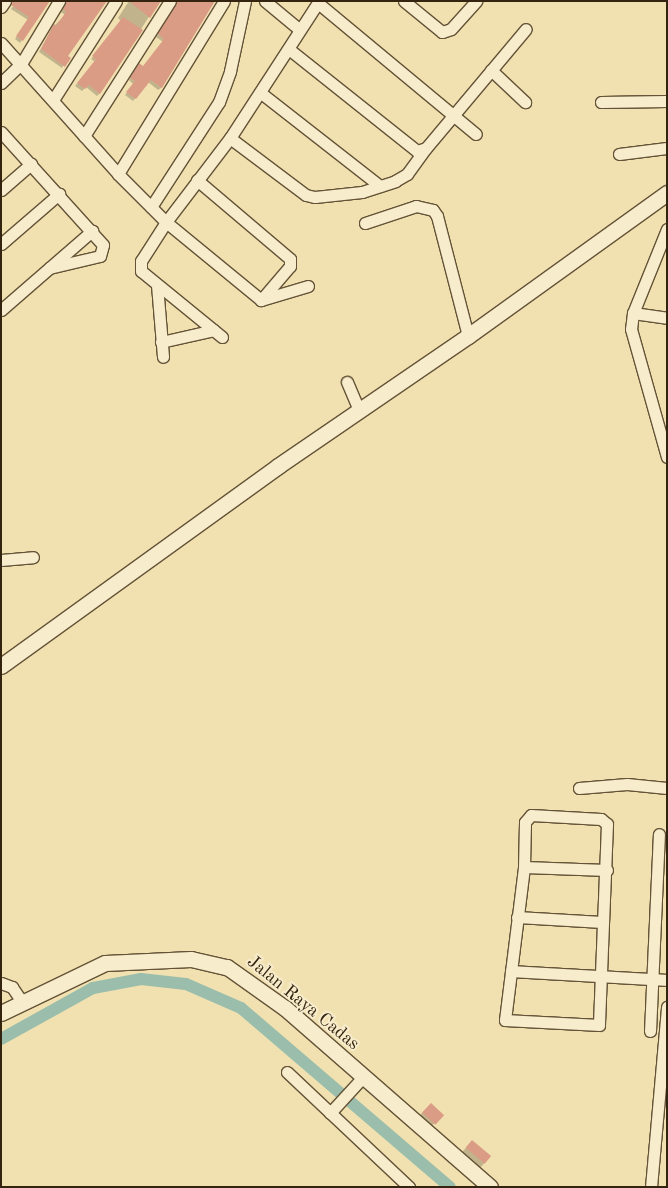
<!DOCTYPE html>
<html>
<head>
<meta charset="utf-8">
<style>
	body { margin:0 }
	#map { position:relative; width:668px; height:1188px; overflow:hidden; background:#f2e1b0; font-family:"Old Standard TT",serif }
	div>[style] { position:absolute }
	.shadow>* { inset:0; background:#0003; transform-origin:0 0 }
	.canal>* { height:12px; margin:-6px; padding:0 6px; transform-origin:6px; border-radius:6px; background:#9bbeac }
	.building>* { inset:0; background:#db9c86; transform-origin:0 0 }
	.roads { filter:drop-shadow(1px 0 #645337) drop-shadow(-1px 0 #645337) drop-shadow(0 1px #645337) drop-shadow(0 -1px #645337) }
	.minor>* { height:11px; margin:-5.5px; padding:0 5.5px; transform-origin:5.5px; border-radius:5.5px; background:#f7eccc }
	.tertiary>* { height:15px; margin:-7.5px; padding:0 7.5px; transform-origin:7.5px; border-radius:7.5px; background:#f7eccc }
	span { translate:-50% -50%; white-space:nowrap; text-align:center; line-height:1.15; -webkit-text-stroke:4px #f7eccc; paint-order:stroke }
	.street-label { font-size:18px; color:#34240f }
	.frame { position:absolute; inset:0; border:2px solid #34240f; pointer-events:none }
</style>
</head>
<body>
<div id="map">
	<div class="shadow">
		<i style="clip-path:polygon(17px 1px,49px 1px,20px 43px,15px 39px,28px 20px,11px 9px)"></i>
		<i style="clip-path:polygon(129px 1px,159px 1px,100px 93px,97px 96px,86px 87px,82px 91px,75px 86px,95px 62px,91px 59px,121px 21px,118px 18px)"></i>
		<i style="clip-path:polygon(173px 1px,214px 1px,161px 88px,158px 90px,148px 82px,133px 101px,125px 95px,133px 84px,129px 80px,137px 67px,143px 68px,163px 42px,156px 37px,175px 8px)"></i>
		<i style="clip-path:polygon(67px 3px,67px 57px,62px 68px,39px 52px,52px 28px,65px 15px,61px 12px)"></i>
		<i style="left:431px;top:1104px;width:16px;height:18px;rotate:45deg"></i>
		<i style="left:472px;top:1141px;width:24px;height:15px;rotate:42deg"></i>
	</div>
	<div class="canal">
		<i style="left:1px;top:1039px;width:105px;rotate:-29deg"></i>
		<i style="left:93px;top:988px;width:49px;rotate:-10.6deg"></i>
		<i style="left:141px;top:979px;width:45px;rotate:6.3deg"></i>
		<i style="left:186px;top:984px;width:60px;rotate:23.6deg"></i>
		<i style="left:241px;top:1008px;width:275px;rotate:40.6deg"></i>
	</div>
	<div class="building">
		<i style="clip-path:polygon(12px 1px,50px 1px,23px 41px,16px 36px,29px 17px,11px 5px)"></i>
		<i style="clip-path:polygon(66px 1px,107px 1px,68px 56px,71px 58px,65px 67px,41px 49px,54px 24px,56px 26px,66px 12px,63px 9px)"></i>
		<i style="clip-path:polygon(129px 1px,161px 1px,150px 18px)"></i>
		<i style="clip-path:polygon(177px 1px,215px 1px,162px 88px,151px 80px,136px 99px,126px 92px,135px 81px,130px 78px,139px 63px,143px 66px,164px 39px,158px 34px)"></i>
		<i style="clip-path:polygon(123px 17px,143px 30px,100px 94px,89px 85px,85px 89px,77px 83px,96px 59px,92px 56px)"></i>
		<i style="left:431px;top:1103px;width:18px;height:13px;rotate:43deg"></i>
		<i style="left:472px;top:1140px;width:25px;height:10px;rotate:40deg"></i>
	</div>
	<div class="roads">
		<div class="minor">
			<i style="left:265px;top:1px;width:45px;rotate:39.6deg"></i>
			<i style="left:404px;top:1px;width:49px;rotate:39.2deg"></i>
			<i style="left:442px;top:32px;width:9px;rotate:-18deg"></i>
			<i style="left:451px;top:29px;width:38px;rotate:-48deg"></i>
			<i style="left:318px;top:3px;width:205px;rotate:39.7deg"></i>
			<i style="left:1px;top:7px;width:7px;rotate:-56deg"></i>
			<i style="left:1px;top:43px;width:176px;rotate:48.2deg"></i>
			<i style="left:118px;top:174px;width:68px;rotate:45deg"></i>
			<i style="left:166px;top:222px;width:106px;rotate:-52.7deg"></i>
			<i style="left:230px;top:138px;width:163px;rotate:-57deg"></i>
			<i style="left:290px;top:50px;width:162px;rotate:38.5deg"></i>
			<i style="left:417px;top:151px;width:9px;rotate:-18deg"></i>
			<i style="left:426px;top:148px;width:155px;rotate:-50deg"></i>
			<i style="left:491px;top:70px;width:47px;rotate:43.3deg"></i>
			<i style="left:1px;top:83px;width:28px;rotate:-44deg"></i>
			<i style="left:21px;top:64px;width:74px;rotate:-58.9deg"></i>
			<i style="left:261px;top:93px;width:151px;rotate:38deg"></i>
			<i style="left:53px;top:100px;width:117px;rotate:-57.5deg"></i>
			<i style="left:601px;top:102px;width:66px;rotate:-0.9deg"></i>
			<i style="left:1px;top:132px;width:152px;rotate:47.9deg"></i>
			<i style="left:103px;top:245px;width:11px;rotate:105deg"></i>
			<i style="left:100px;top:256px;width:52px;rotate:166.8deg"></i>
			<i style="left:84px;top:136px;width:160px;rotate:-57.5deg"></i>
			<i style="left:230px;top:138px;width:95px;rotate:36.9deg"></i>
			<i style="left:306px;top:195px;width:9px;rotate:13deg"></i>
			<i style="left:315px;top:197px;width:47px;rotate:-6.1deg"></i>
			<i style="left:362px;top:192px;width:35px;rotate:-18deg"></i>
			<i style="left:395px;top:181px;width:14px;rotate:-30deg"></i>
			<i style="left:407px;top:174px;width:32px;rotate:-54deg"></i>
			<i style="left:619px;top:154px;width:48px;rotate:-7.1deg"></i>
			<i style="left:118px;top:174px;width:203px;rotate:-58.5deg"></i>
			<i style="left:197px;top:180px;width:122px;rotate:40.3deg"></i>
			<i style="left:290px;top:259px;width:7px;rotate:90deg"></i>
			<i style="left:290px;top:266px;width:45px;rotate:130.5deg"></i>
			<i style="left:1px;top:190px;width:40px;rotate:-41deg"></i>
			<i style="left:151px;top:207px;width:125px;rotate:-57.1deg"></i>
			<i style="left:219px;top:102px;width:33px;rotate:-70deg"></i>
			<i style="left:230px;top:71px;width:72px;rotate:-77.9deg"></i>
			<i style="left:365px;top:223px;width:54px;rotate:-18.4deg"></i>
			<i style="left:416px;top:206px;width:17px;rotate:13deg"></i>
			<i style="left:433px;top:210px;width:7px;rotate:56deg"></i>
			<i style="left:437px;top:216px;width:124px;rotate:75.5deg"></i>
			<i style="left:667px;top:229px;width:91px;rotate:112deg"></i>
			<i style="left:633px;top:313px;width:16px;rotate:97deg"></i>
			<i style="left:631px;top:329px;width:133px;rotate:74.3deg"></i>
			<i style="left:1px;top:244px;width:77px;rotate:-40.8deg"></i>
			<i style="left:157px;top:285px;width:72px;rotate:85.2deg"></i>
			<i style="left:261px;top:300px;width:49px;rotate:-16.6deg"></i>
			<i style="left:1px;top:310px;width:121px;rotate:-41deg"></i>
			<i style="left:633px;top:313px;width:34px;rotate:8deg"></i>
			<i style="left:222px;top:337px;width:104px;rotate:-140.8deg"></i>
			<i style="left:141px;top:271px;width:10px;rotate:-90deg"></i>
			<i style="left:141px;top:261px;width:46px;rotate:-57.3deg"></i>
			<i style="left:166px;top:222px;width:123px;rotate:39.4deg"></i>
			<i style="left:161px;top:342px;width:54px;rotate:-12.8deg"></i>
			<i style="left:347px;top:382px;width:30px;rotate:67deg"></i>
			<i style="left:1px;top:560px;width:32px;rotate:-5deg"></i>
			<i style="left:579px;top:788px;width:48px;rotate:-4.8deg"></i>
			<i style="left:627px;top:784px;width:40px;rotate:5.7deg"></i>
			<i style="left:531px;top:815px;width:70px;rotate:3.3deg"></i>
			<i style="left:601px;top:819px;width:8px;rotate:40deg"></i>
			<i style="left:607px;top:824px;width:201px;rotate:92.3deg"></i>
			<i style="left:599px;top:1025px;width:94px;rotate:-177deg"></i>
			<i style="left:505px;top:1020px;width:154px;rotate:-82.9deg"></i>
			<i style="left:524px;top:867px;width:45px;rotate:-88.7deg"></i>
			<i style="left:525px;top:822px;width:9px;rotate:-49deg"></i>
			<i style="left:524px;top:867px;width:83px;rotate:2.1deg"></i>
			<i style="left:517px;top:917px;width:85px;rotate:3.4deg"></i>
			<i style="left:511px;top:971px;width:156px;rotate:3.3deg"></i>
			<i style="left:1px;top:983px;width:12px;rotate:20deg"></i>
			<i style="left:12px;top:987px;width:18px;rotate:56deg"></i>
			<i style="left:650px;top:1031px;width:197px;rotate:-87.4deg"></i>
			<i style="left:287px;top:1072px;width:168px;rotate:43.3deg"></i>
			<i style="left:330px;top:1113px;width:49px;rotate:-47.5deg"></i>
			<i style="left:651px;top:1187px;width:181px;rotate:-84.9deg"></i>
		</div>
		<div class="tertiary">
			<i style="left:1px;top:666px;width:342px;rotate:-35.8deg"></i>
			<i style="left:278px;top:466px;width:230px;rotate:-34.4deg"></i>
			<i style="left:468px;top:336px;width:245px;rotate:-35.7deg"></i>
			<i style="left:1px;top:1013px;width:115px;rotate:-25.7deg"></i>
			<i style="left:105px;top:963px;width:86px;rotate:-2.7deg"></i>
			<i style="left:191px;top:959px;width:37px;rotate:13deg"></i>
			<i style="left:227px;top:967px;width:71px;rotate:35.3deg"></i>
			<i style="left:285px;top:1008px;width:272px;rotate:41.1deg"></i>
		</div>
	</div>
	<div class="street-label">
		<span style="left:303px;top:1003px;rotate:39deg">Jalan Raya Cadas</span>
	</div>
	<div class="frame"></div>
</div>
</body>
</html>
